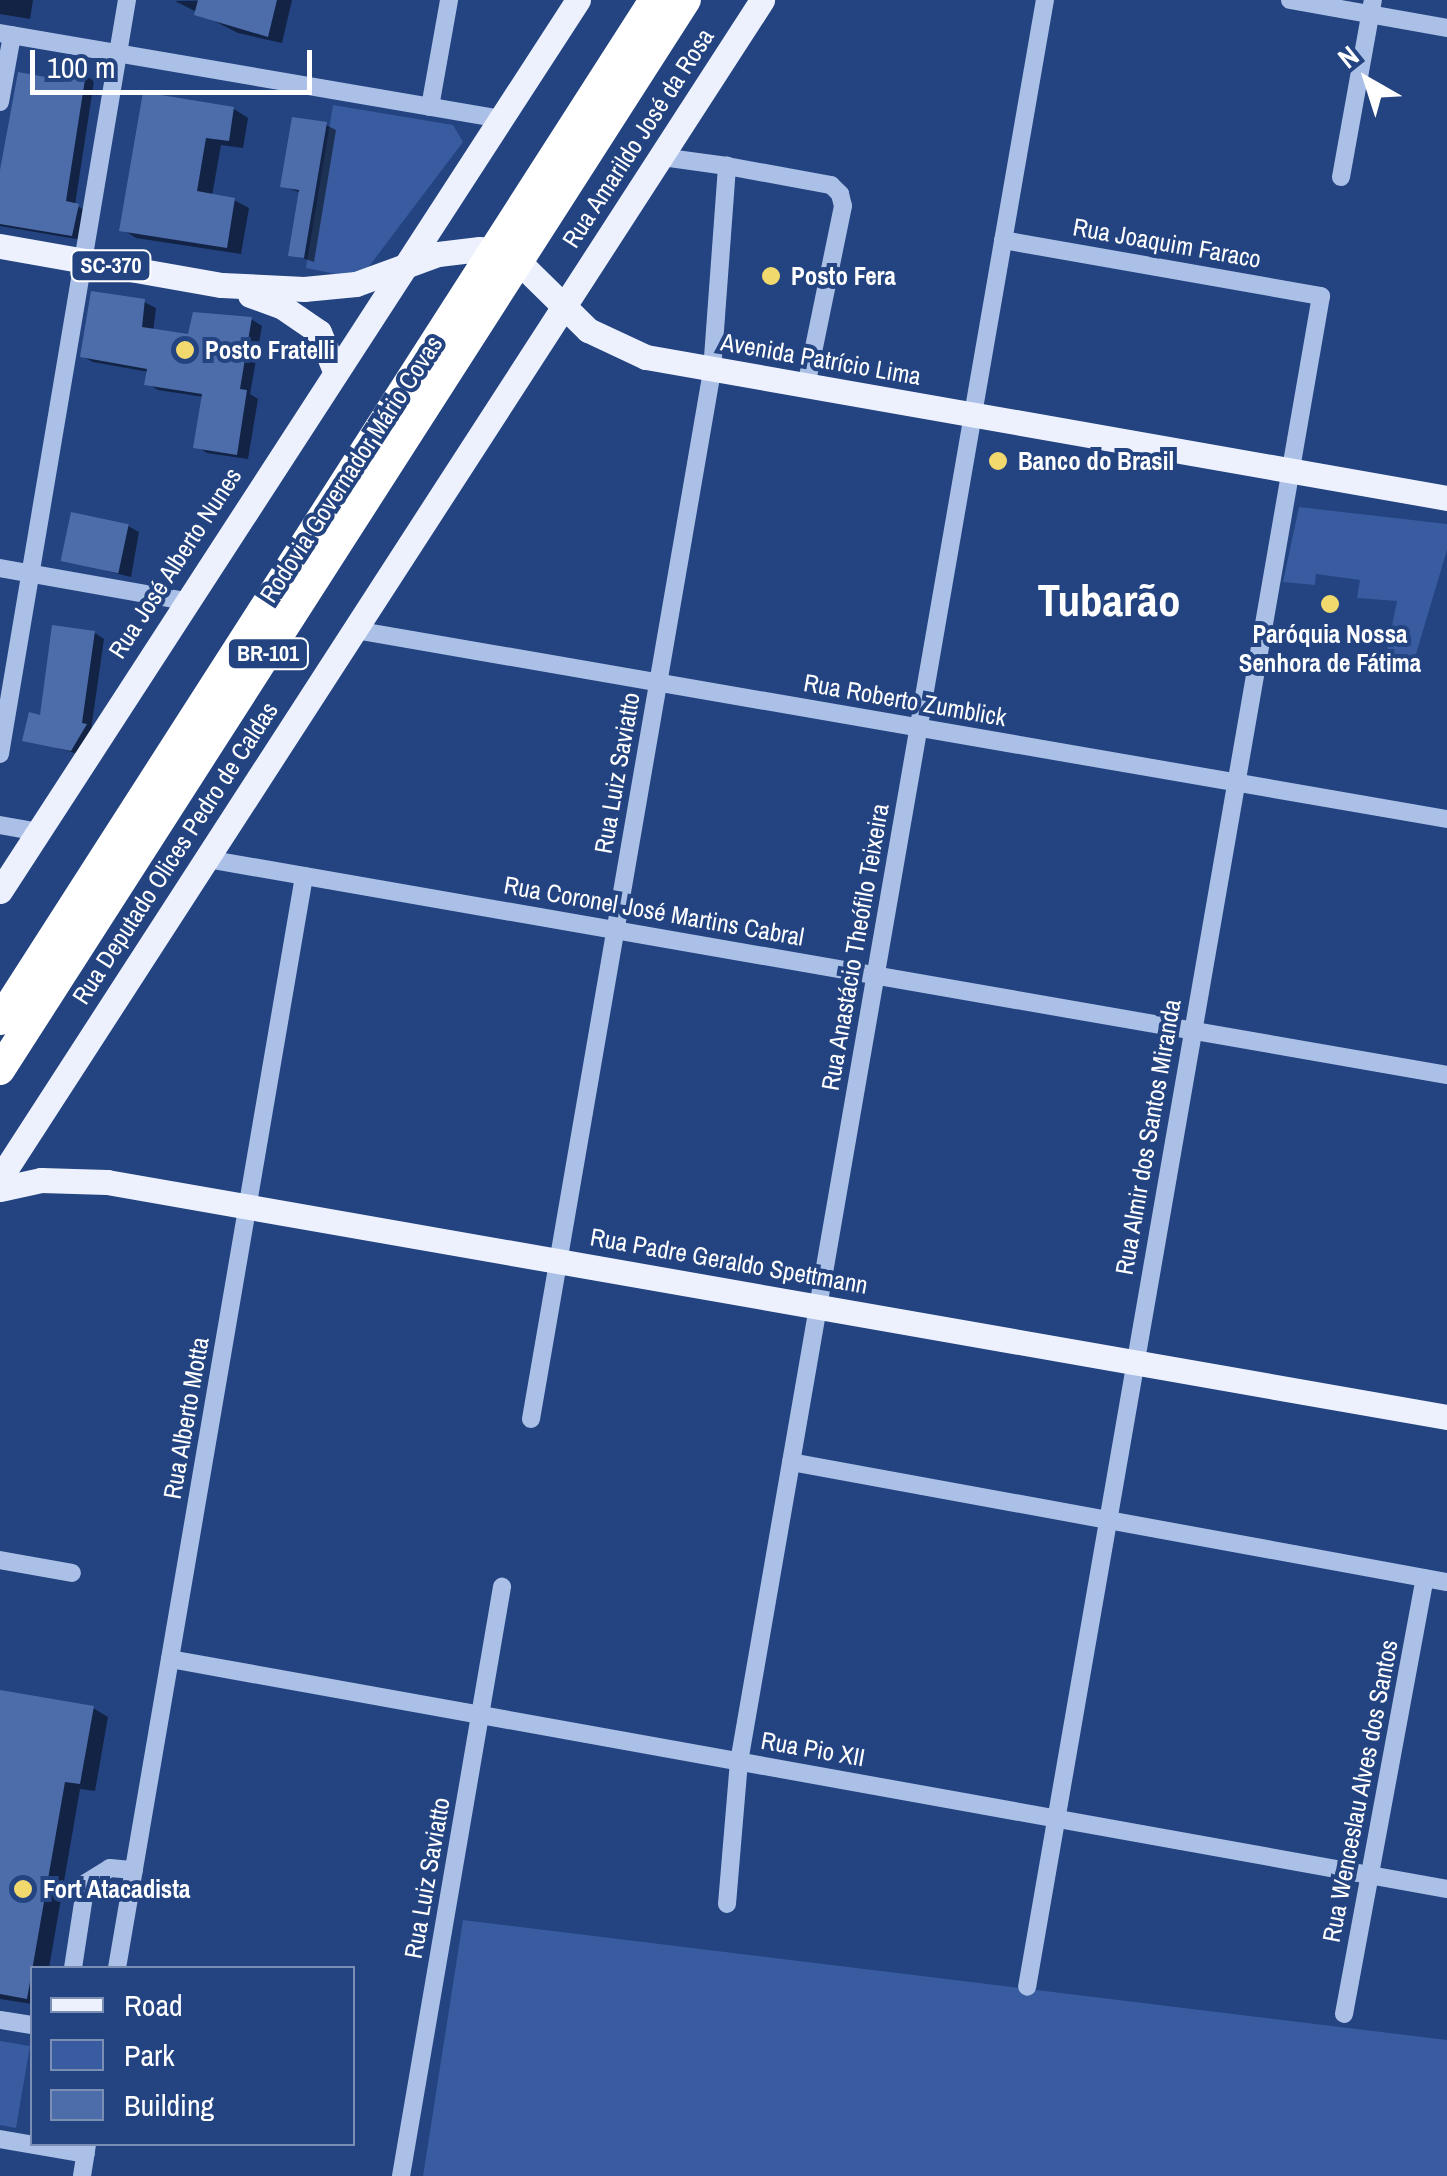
<!DOCTYPE html>
<html>
<head>
<meta charset="utf-8">
<style>
	body { margin:0 }
	#map { position:relative; width:1447px; height:2176px; overflow:hidden; background:#234381; font-family:"Archivo Narrow",sans-serif }
	div>[style] { position:absolute }
	.green>* { inset:0; background:#385c9f }
	.shadow>* { inset:0; background:#0007 }
	.building>* { inset:0; background:#4c6daa; transform-origin:0 0 }
	.minor>* { height:18px; margin:-9px; padding:0 9px; transform-origin:9px; border-radius:9px; background:#abc0e7 }
	.major>* { height:25px; margin:-12.5px; padding:0 12.5px; transform-origin:12.5px; border-radius:12.5px; background:#edf1fd }
	.highway>* { height:30px; margin:-15px; padding:0 15px; transform-origin:15px; border-radius:15px; background:#fff }
	.dots>* { width:28px; height:28px; translate:-50% -50%; box-sizing:border-box; border:5px solid #234381; border-radius:50% }
	span { translate:-50% -50%; white-space:nowrap; text-align:center; line-height:1.15; -webkit-text-stroke:8px #234381; paint-order:stroke }
	.shield-label span { padding:2px 8px; background:#234381; border:2px solid; border-radius:8px; -webkit-text-stroke-width:0 }
	.shield-label { font-size:22px; color:#fff; font-weight:700 }
	.street-label { font-size:25px; color:#fff }
	.poi-label { font-size:25px; color:#fff; font-weight:700 }
	.left { translate:0 -50%; text-align:left }
	.town-label { font-size:45px; color:#fff; font-weight:700 }
	.legend { position:absolute; left:30px; top:1966px; width:325px; height:180px; box-sizing:border-box; background:#234381; border:2px solid #7b8eb3; margin:0; padding:12px 18px; list-style:none; font-size:30px; color:#fff }
	.legend li { display:flex; align-items:center; gap:20px; height:50px }
	.legend b { width:50px; border:2px solid #7b8eb3 }
	.north { position:absolute; left:1317px; top:30px; width:100px; height:100px; -webkit-text-stroke:8px #234381; paint-order:stroke; rotate:321deg; font-size:28px; font-weight:700; line-height:40px; text-align:center; color:#fff }
	.north::after { content:''; display:block; margin:auto; width:35px; height:45px; background:#fff; clip-path:polygon(50% 0,100% 100%,50% 72%,0 100%) }
	.scale { position:absolute; left:30px; top:50px; width:282px; height:45px; box-sizing:border-box; border:5px solid #fff; border-top:0; padding-left:12px; font-size:30px; line-height:35px; white-space:nowrap; color:#fff; -webkit-text-stroke:8px #234381; paint-order:stroke }
</style>
</head>
<body>
<div id="map">
	<div class="green">
		<i style="clip-path:polygon(333px 105px,453px 125px,463px 142px,364px 273px,346px 276px,306px 268px)"></i>
		<i style="clip-path:polygon(1299px 507px,1447px 524px,1447px 550px,1410px 674px,1383px 670px,1397px 601px,1357px 598px,1360px 580px,1316px 574px,1315px 585px,1283px 582px)"></i>
		<i style="clip-path:polygon(463px 1920px,1447px 2040px,1447px 2176px,423px 2176px)"></i>
		<i style="clip-path:polygon(0 2041px,30px 2046px,16px 2128px,0 2125px)"></i>
	</div>
	<div class="shadow">
		<i style="clip-path:polygon(0 0,33px 0,30px 19px,0 14px)"></i>
		<i style="clip-path:polygon(292px 0,282px 43px,238px 33px,175px 1px)"></i>
		<i style="clip-path:polygon(85px 75px,94px 81px,75px 205px,87px 211px,82px 240px,0 226px,0 173px)"></i>
		<i style="clip-path:polygon(145px 95px,234px 109px,248px 118px,243px 148px,221px 145px,212px 196px,234px 200px,249px 208px,241px 254px,136px 238px,122px 229px)"></i>
		<i style="clip-path:polygon(326px 125px,336px 130px,314px 262px,291px 254px,301px 193px,283px 186px)"></i>
		<i style="clip-path:polygon(144px 302px,156px 308px,153px 332px,190px 337px,251px 319px,262px 326px,250px 394px,258px 399px,248px 459px,207px 453px,196px 446px,204px 397px,158px 390px,147px 383px,149px 372px,93px 362px,82px 356px)"></i>
		<i style="clip-path:polygon(128px 526px,139px 532px,131px 577px,64px 560px)"></i>
		<i style="clip-path:polygon(95px 633px,104px 639px,91px 730px,82px 755px,25px 739px)"></i>
		<i style="clip-path:polygon(0 1693px,93px 1708px,108px 1717px,95px 1791px,80px 1789px,49px 1968px,32px 1968px,32px 2004px,0 1999px)"></i>
	</div>
	<div class="building">
		<i style="clip-path:polygon(198px 0,277px 0,268px 37px,194px 15px)"></i>
		<i style="clip-path:polygon(70px 70px,86px 73px,66px 201px,79px 204px,72px 236px,0 224px,0 170px,18px 72px,68px 81px)"></i>
		<i style="clip-path:polygon(143px 92px,234px 107px,229px 141px,206px 138px,197px 191px,235px 198px,227px 248px,119px 231px)"></i>
		<i style="clip-path:polygon(292px 117px,327px 122px,304px 258px,288px 256px,299px 190px,280px 187px)"></i>
		<i style="clip-path:polygon(91px 291px,145px 299px,142px 327px,188px 334px,193px 312px,252px 317px,240px 389px,247px 390px,237px 455px,193px 448px,202px 394px,144px 385px,147px 369px,80px 357px)"></i>
		<i style="left:71px;top:512px;width:59px;height:50px;rotate:12deg"></i>
		<i style="clip-path:polygon(52px 625px,95px 631px,82px 723px,87px 724px,71px 751px,22px 741px,29px 712px,40px 715px)"></i>
		<i style="clip-path:polygon(0 1690px,94px 1706px,80px 1784px,65px 1782px,27px 1999px,0 1994px)"></i>
	</div>
	<div class="minor">
		<i style="left:1290px;top:0;width:159px;rotate:10.1deg"></i>
		<i style="left:0;top:33px;width:508px;rotate:9.74deg"></i>
		<i style="left:0;top:102px;width:68px;rotate:-79.8deg"></i>
		<i style="left:430px;top:107px;width:109px;rotate:-79.9deg"></i>
		<i style="left:727px;top:166px;width:106px;rotate:10.4deg"></i>
		<i style="left:831px;top:185px;width:13px;rotate:45deg"></i>
		<i style="left:840px;top:194px;width:12px;rotate:76deg"></i>
		<i style="left:843px;top:206px;width:184px;rotate:101.6deg"></i>
		<i style="left:1341px;top:177px;width:180px;rotate:-79.8deg"></i>
		<i style="left:1003px;top:240px;width:323px;rotate:10deg"></i>
		<i style="left:1321px;top:296px;width:1716px;rotate:99.86deg"></i>
		<i style="left:0;top:568px;width:189px;rotate:10.1deg"></i>
		<i style="left:355px;top:630px;width:1108px;rotate:9.82deg"></i>
		<i style="left:0;top:754px;width:765px;rotate:-80.44deg"></i>
		<i style="left:0;top:825px;width:39px;rotate:10deg"></i>
		<i style="left:207px;top:859px;width:1259px;rotate:9.88deg"></i>
		<i style="left:531px;top:1419px;width:1064px;rotate:-80.2deg"></i>
		<i style="left:712px;top:371px;width:206px;rotate:-85.8deg"></i>
		<i style="left:727px;top:166px;width:67px;rotate:-172.2deg"></i>
		<i style="left:791px;top:1462px;width:667px;rotate:10.37deg"></i>
		<i style="left:0;top:1560px;width:73px;rotate:10.2deg"></i>
		<i style="left:170px;top:1659px;width:1298px;rotate:10.21deg"></i>
		<i style="left:727px;top:1904px;width:143px;rotate:-85.2deg"></i>
		<i style="left:739px;top:1762px;width:1788px;rotate:-80.15deg"></i>
		<i style="left:73px;top:1968px;width:86px;rotate:-81.3deg"></i>
		<i style="left:86px;top:1883px;width:28px;rotate:-32deg"></i>
		<i style="left:110px;top:1868px;width:24px;rotate:5deg"></i>
		<i style="left:117px;top:1968px;width:1108px;rotate:-80.28deg"></i>
		<i style="left:1344px;top:2014px;width:443px;rotate:-79.5deg"></i>
		<i style="left:0;top:2020px;width:32px;rotate:9deg"></i>
		<i style="left:0;top:2139px;width:87px;rotate:9.9deg"></i>
		<i style="left:82px;top:2176px;width:32px;rotate:-81deg"></i>
		<i style="left:401px;top:2176px;width:598px;rotate:-80.27deg"></i>
	</div>
	<div class="major">
		<i style="left:0;top:246px;width:225px;rotate:10deg"></i>
		<i style="left:222px;top:285px;width:82px;rotate:2.8deg"></i>
		<i style="left:304px;top:289px;width:52px;rotate:-5.5deg"></i>
		<i style="left:356px;top:284px;width:87px;rotate:-20.1deg"></i>
		<i style="left:438px;top:254px;width:42px;rotate:-6.8deg"></i>
		<i style="left:480px;top:249px;width:50px;rotate:23.5deg"></i>
		<i style="left:526px;top:269px;width:87px;rotate:44.5deg"></i>
		<i style="left:588px;top:330px;width:64px;rotate:25deg"></i>
		<i style="left:646px;top:357px;width:813px;rotate:9.98deg"></i>
		<i style="left:250px;top:295px;width:33px;rotate:20deg"></i>
		<i style="left:281px;top:306px;width:46px;rotate:34.4deg"></i>
		<i style="left:319px;top:332px;width:42px;rotate:67.7deg"></i>
		<i style="left:0;top:891px;width:1062px;rotate:-57.03deg"></i>
		<i style="left:0;top:1178px;width:1403px;rotate:-57.1deg"></i>
		<i style="left:0;top:1189px;width:42px;rotate:-12.4deg"></i>
		<i style="left:41px;top:1180px;width:66px;rotate:1.7deg"></i>
		<i style="left:107px;top:1182px;width:1360px;rotate:9.95deg"></i>
	</div>
	<div class="highway">
		<i style="left:0;top:1020px;width:1212px;rotate:-57.33deg"></i>
		<i style="left:0;top:1070px;width:1271px;rotate:-57.34deg"></i>
	</div>
	<div class="dots">
		<i style="left:771px;top:276px;background:#f2d96e"></i>
		<i style="left:185px;top:350px;background:#f2d96e"></i>
		<i style="left:998px;top:461px;background:#f2d96e"></i>
		<i style="left:1330px;top:604px;background:#f2d96e"></i>
		<i style="left:23px;top:1889px;background:#f2d96e"></i>
	</div>
	<div class="shield-label">
		<span style="left:111px;top:266px">SC-370</span>
		<span style="left:268px;top:654px">BR-101</span>
	</div>
	<div class="street-label">
		<span style="left:638px;top:138px;rotate:-57deg">Rua Amarildo José da Rosa</span>
		<span style="left:1167px;top:243px;rotate:10deg">Rua Joaquim Faraco</span>
		<span style="left:821px;top:359px;rotate:10deg">Avenida Patrício Lima</span>
		<span style="left:351px;top:469px;rotate:-57deg">Rodovia Governador Mário Covas</span>
		<span style="left:175px;top:563px;rotate:-57deg">Rua José Alberto Nunes</span>
		<span style="left:905px;top:700px;rotate:10deg">Rua Roberto Zumblick</span>
		<span style="left:617px;top:773px;rotate:-80deg">Rua Luiz Saviatto</span>
		<span style="left:175px;top:853px;rotate:-57deg">Rua Deputado Olices Pedro de Caldas</span>
		<span style="left:654px;top:911px;rotate:10deg">Rua Coronel José Martins Cabral</span>
		<span style="left:855px;top:947px;rotate:-80deg">Rua Anastácio Theófilo Teixeira</span>
		<span style="left:1148px;top:1137px;rotate:-80deg">Rua Almir dos Santos Miranda</span>
		<span style="left:729px;top:1261px;rotate:10deg">Rua Padre Geraldo Spettmann</span>
		<span style="left:186px;top:1418px;rotate:-80deg">Rua Alberto Motta</span>
		<span style="left:813px;top:1749px;rotate:10deg">Rua Pio XII</span>
		<span style="left:1360px;top:1791px;rotate:-79deg">Rua Wenceslau Alves dos Santos</span>
		<span style="left:427px;top:1878px;rotate:-80deg">Rua Luiz Saviatto</span>
	</div>
	<div class="poi-label">
		<span class="left" style="left:791px;top:276px">Posto Fera</span>
		<span class="left" style="left:205px;top:350px">Posto Fratelli</span>
		<span class="left" style="left:1018px;top:461px">Banco do Brasil</span>
		<span style="left:1330px;top:649px">Paróquia Nossa<br>Senhora de Fátima</span>
		<span class="left" style="left:43px;top:1889px">Fort Atacadista</span>
	</div>
	<div class="town-label">
		<span style="left:1109px;top:600px">Tubarão</span>
	</div>
	<ul class="legend">
	<li><b style="height:12px;background:#edf1fd"></b>Road</li>
	<li><b style="height:28px;background:#385c9f"></b>Park</li>
	<li><b style="height:28px;background:#4c6daa"></b>Building</li>
	</ul>
	<div class="north">N</div>
	<div class="scale">100 m</div>
</div>
</body>
</html>
